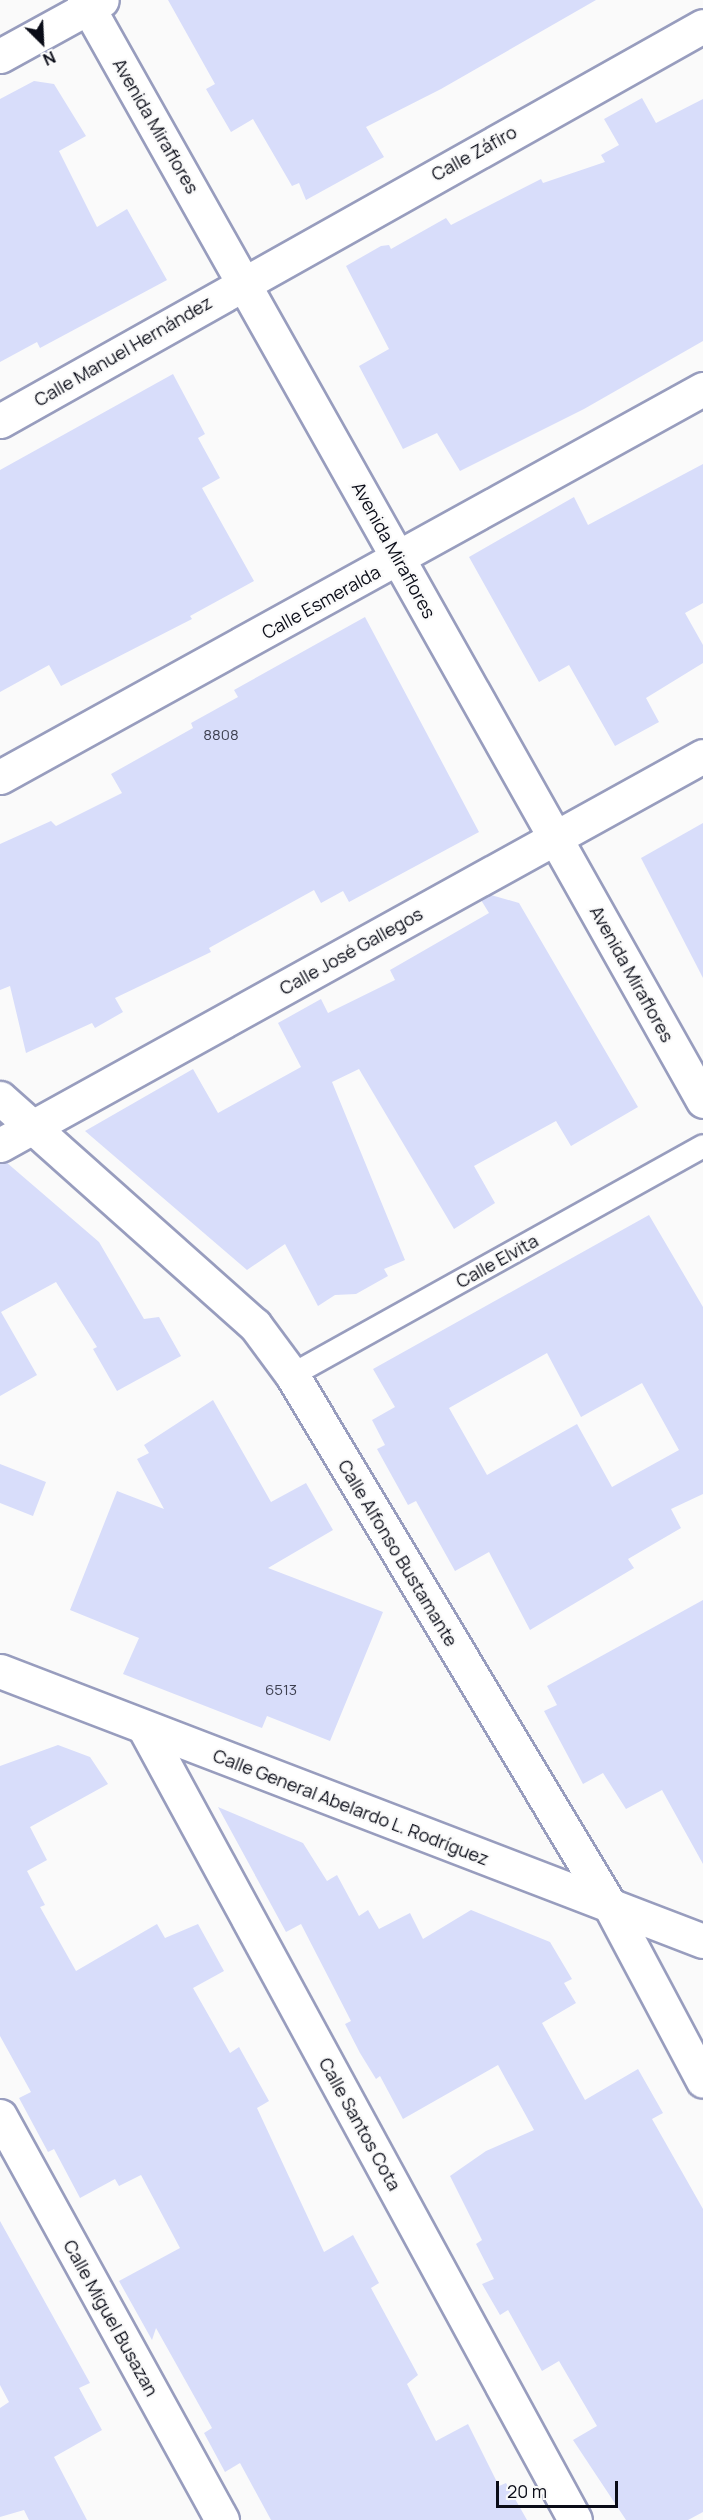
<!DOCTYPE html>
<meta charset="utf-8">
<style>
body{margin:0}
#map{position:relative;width:703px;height:2520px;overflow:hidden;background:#fafafa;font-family:Manrope,sans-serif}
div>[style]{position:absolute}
.building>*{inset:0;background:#d8ddfa}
.roads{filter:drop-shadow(2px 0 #989dbe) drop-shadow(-2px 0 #989dbe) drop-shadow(0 2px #989dbe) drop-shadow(0 -2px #989dbe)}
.service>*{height:22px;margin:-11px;padding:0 11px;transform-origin:11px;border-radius:11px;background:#fff}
.minor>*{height:33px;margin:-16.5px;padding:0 16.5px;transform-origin:16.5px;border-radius:16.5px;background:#fff}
.tertiary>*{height:33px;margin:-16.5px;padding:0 16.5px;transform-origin:16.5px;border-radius:16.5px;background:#fff}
.secondary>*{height:33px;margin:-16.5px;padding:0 16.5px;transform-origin:16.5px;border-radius:16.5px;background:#fff}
span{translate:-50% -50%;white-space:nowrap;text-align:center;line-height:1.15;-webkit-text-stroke:4.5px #fafafa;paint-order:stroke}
.number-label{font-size:15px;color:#3e4050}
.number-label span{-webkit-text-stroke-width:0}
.street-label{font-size:18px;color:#0a0c17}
.north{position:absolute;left:12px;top:12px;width:60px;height:60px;-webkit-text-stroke:4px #fafafa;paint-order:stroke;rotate:156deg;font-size:16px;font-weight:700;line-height:24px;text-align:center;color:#0a0c17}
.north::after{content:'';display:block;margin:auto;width:21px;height:27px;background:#0a0c17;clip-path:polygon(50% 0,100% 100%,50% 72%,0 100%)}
.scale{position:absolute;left:496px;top:2481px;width:122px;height:27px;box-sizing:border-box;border:3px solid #0a0c17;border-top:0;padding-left:8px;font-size:18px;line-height:21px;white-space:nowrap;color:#0a0c17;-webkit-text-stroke:4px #fafafa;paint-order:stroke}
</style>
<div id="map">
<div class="building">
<i style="clip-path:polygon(168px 0,596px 0,441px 89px,366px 127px,384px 157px,306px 200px,299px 183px,292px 186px,253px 119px,231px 132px,206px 89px,215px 84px)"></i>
<i style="clip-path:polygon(34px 81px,54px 84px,86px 136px,59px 151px,97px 227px,127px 209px,167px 280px,40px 348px,37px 342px,0 362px,0 99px)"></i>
<i style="clip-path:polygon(642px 98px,656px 123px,703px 99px,703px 341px,584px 409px,460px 471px,437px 433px,403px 449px,359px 366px,389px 349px,346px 266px,381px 246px,389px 245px,391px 249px,446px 218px,451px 225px,541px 179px,543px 183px,605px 162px,601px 155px,619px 145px,604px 119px)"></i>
<i style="clip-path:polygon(173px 374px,205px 434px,198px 438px,220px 478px,202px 488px,254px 581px,190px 616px,192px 619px,61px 686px,49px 665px,0 692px,0 470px)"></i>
<i style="clip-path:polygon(703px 464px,703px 603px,685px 613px,703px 645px,703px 663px,646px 698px,659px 722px,615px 746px,569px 665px,539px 682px,469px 557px,574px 497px,588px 525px)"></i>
<i style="clip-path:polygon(365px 617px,479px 832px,349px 902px,343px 891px,321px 903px,314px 890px,209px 948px,211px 952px,115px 998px,123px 1012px,95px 1028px,92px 1023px,26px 1053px,10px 986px,0 990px,0 844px,51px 821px,56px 826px,122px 793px,111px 774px,193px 728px,191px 723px,238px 697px,234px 690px)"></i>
<i style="clip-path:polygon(703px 823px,703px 978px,641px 858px)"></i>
<i style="clip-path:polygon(491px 895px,519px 903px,638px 1107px,571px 1146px,556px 1121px,474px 1166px,495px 1203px,454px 1229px,359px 1069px,332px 1082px,405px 1260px,384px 1269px,388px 1276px,356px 1294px,335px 1295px,318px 1306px,285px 1244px,247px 1270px,85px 1131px,193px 1069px,218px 1113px,301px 1067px,278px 1023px,321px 999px,328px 1013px,395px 980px,390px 970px,489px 913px,481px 900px)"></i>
<i style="clip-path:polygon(6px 1162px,99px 1242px,144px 1319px,159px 1317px,181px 1356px,117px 1391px,93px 1349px,97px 1347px,56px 1282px,1px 1312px,37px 1375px,0 1396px,0 1164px)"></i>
<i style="clip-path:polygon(evenodd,649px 1215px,703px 1307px,703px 1494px,671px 1509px,681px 1528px,628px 1559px,634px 1568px,530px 1630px,489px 1552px,455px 1571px,416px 1501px,408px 1505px,377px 1449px,385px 1445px,372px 1420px,395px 1407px,373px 1369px,649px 1215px,547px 1353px,581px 1417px,642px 1383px,679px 1450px,612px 1487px,577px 1424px,487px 1475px,449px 1408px,547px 1353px)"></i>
<i style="clip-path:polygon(213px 1400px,271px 1502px,306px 1483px,333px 1530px,268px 1568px,383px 1612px,330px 1741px,267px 1716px,262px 1728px,123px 1674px,139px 1638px,70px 1610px,117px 1491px,164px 1509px,137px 1459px,149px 1453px,144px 1445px)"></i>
<i style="clip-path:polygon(0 1464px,46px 1482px,33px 1516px,0 1503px)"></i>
<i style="clip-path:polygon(703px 1600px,703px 1864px,662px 1790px,626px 1809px,603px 1773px,583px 1784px,544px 1711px,557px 1705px,547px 1686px)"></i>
<i style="clip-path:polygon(58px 1745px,90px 1757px,108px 1784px,30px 1827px,47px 1860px,27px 1871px,45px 1905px,40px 1907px,76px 1971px,157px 1924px,165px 1938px,198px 1924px,224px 1971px,193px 1988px,230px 2053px,239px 2047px,269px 2101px,257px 2108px,324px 2252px,353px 2235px,379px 2283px,371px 2288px,418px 2375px,407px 2384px,436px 2441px,468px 2424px,499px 2486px,506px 2483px,527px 2520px,271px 2520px,240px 2463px,225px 2472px,204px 2433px,212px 2428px,156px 2328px,152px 2340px,119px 2281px,180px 2248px,141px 2175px,119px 2186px,115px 2179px,80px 2198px,54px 2149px,48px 2152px,19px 2098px,31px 2092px,0 2036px,0 1766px)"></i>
<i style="clip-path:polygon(218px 1807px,303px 1843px,327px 1881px,337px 1875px,359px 1916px,368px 1910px,379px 1929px,410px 1913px,423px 1939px,471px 1910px,550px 1942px,572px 1979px,564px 1983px,576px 2003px,542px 2023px,585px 2100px,638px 2069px,663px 2113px,652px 2119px,703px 2209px,703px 2512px,688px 2520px,626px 2520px,573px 2440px,597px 2426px,559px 2361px,542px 2371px,508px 2310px,500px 2315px,482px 2284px,494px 2279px,476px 2244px,482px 2240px,450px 2176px,486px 2151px,534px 2130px,498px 2065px,403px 2119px,380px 2076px,376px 2079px,360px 2053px,345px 2024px,351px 2021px,301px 1924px,286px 1932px)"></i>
<i style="clip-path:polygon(0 2221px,90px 2383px,79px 2388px,102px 2430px,54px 2457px,87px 2520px,29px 2520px,24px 2510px,0 2517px,0 2408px,9px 2402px,0 2385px)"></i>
</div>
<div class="roads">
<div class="service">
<i style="left:292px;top:1375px;width:470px;rotate:-29.1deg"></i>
</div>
<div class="minor">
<i style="left:0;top:56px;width:116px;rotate:-28.8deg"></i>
<i style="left:0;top:421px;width:806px;rotate:-29.33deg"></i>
<i style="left:0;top:777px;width:803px;rotate:-28.9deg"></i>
<i style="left:0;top:1098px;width:341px;rotate:41.7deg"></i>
<i style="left:255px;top:1325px;width:62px;rotate:53.5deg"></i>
<i style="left:292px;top:1375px;width:617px;rotate:59.07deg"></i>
<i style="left:609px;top:1904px;width:200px;rotate:62deg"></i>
<i style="left:0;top:1145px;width:803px;rotate:-28.96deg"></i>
<i style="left:145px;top:1729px;width:900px;rotate:61.47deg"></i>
<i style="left:0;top:2116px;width:461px;rotate:61.2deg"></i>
</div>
<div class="tertiary">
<i style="left:84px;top:0;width:1263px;rotate:60.65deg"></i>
</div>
<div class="secondary">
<i style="left:0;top:1671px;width:753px;rotate:21.01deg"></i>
</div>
</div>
<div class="number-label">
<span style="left:221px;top:735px">8808</span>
<span style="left:281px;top:1690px">6513</span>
</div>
<div class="street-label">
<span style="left:156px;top:126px;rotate:60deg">Avenida Miraflores</span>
<span style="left:474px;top:153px;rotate:-29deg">Calle Záfiro</span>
<span style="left:123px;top:351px;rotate:-30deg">Calle Manuel Hernández</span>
<span style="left:394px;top:550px;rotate:61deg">Avenida Miraflores</span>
<span style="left:321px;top:602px;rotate:-29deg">Calle Esmeralda</span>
<span style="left:351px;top:951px;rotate:-29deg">Calle José Gallegos</span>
<span style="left:632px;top:974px;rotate:61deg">Avenida Miraflores</span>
<span style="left:497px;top:1261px;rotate:-29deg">Calle Elvita</span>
<span style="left:398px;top:1553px;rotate:59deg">Calle Alfonso Bustamante</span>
<span style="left:351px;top:1807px;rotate:21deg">Calle General Abelardo L. Rodríguez</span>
<span style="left:360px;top:2124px;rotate:61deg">Calle Santos Cota</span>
<span style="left:111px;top:2318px;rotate:61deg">Calle Miguel Busazan</span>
</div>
<div class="north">N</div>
<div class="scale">20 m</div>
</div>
